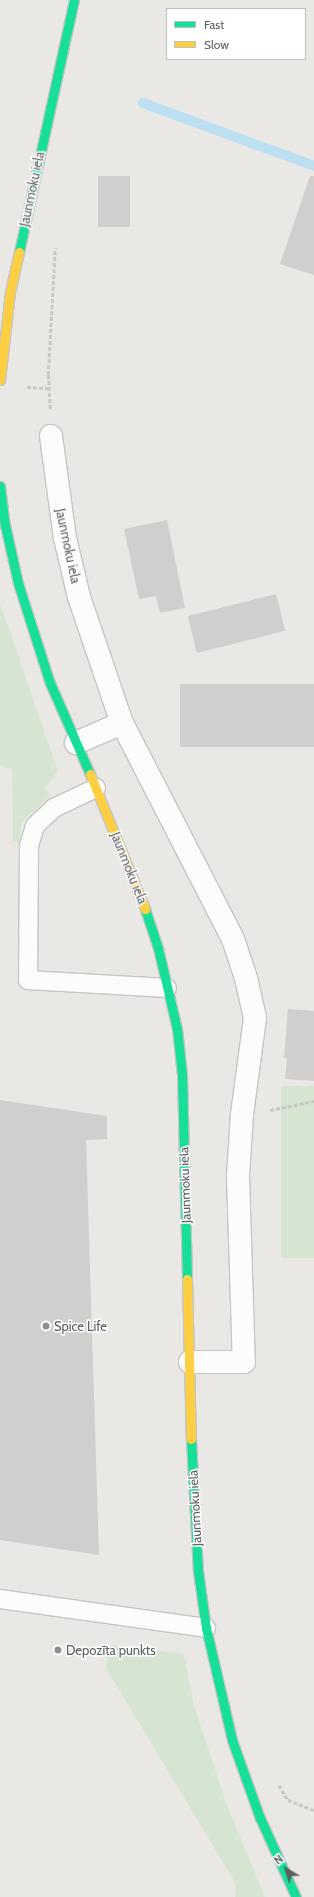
<!DOCTYPE html>
<meta charset="utf-8">
<style>
body{margin:0}
#map{position:relative;width:314px;height:1897px;overflow:hidden;background:#eae8e5;font-family:Cabin,sans-serif}
div>[style]{position:absolute}
.green>*{inset:0;background:#d6e5d1;transform-origin:0 0}
.stream>*{height:10px;margin:-5px;padding:0 5px;transform-origin:5px;border-radius:5px;background:#bce0f2}
.building>*{inset:0;background:#d1cfce;transform-origin:0 0}
.path>*{height:2.5px;margin-top:-1.25px;transform-origin:0;background:repeating-linear-gradient(90deg,#c5cac7 0 4px,transparent 0 6px)}
.roads{filter:drop-shadow(1px 0 #c4c5c5) drop-shadow(-1px 0 #c4c5c5) drop-shadow(0 1px #c4c5c5) drop-shadow(0 -1px #c4c5c5)}
.lane>*{height:18px;margin:-9px;padding:0 9px;transform-origin:9px;border-radius:9px;background:#fcfcfb}
.street>*{height:22px;margin:-11px;padding:0 11px;transform-origin:11px;border-radius:11px;background:#fcfcfb}
.fast>*{height:9px;margin:-4.5px;padding:0 4.5px;transform-origin:4.5px;border-radius:4.5px;background:#16e098}
.slow>*{height:9px;margin:-4.5px;padding:0 4.5px;transform-origin:4.5px;border-radius:4.5px;background:#ffcf43}
.dots>*{width:11px;height:11px;translate:-50% -50%;box-sizing:border-box;border:2px solid #fff;border-radius:50%}
span{translate:-50% -50%;white-space:nowrap;text-align:center;line-height:1.15;-webkit-text-stroke:3px #fff;paint-order:stroke}
.street-label{font-size:13px;color:#5b5f62}
.poi-label{font-size:13px;color:#5b5f62}
.left{translate:0 -50%;text-align:left}
.legend{position:absolute;left:166px;top:8px;width:140px;height:52px;box-sizing:border-box;background:#fff;border:1px solid #bdbfc0;margin:0;padding:5px 7px;list-style:none;font-size:12px;color:#5b5f62}
.legend li{display:flex;align-items:center;gap:8px;height:20px}
.legend b{width:20px;border:1px solid #bdbfc0}
.north{position:absolute;left:266px;top:1849px;width:40px;height:40px;-webkit-text-stroke:3px #fff;paint-order:stroke;rotate:322deg;font-size:11px;font-weight:700;line-height:16px;text-align:center;color:#5b5f62}
.north::after{content:'';display:block;margin:auto;width:14px;height:18px;background:#5b5f62;clip-path:polygon(50% 0,100% 100%,50% 72%,0 100%)}
</style>
<div id="map">
<div class="green">
<i style="clip-path:polygon(0 603px,58px 771px,45px 788px,51px 795px,22px 822px,19px 842px,13px 841px,12px 769px,0 766px)"></i>
<i style="left:314px;top:1086px;width:172px;height:33px;rotate:90deg"></i>
<i style="clip-path:polygon(110px 1645px,184px 1654px,194px 1705px,225px 1800px,265px 1897px,235px 1897px,236px 1884px,106px 1668px)"></i>
</div>
<div class="stream">
<i style="left:143px;top:103px;width:182px;rotate:20.2deg"></i>
</div>
<div class="building">
<i style="left:98px;top:176px;width:32px;height:51px"></i>
<i style="clip-path:polygon(310px 176px,314px 176px,314px 275px,280px 264px)"></i>
<i style="clip-path:polygon(167px 520px,185px 608px,160px 613px,156px 596px,139px 599px,124px 529px)"></i>
<i style="left:276px;top:594px;width:38px;height:91px;rotate:76deg"></i>
<i style="left:314px;top:684px;width:63px;height:134px;rotate:90deg"></i>
<i style="clip-path:polygon(288px 1009px,314px 1011px,314px 1081px,285px 1079px,287px 1058px,284px 1058px)"></i>
<i style="clip-path:polygon(0 1100px,107px 1116px,107px 1139px,86px 1140px,99px 1555px,0 1540px)"></i>
</div>
<div class="path">
<i style="left:27px;top:387px;width:22px;rotate:3deg"></i>
<i style="left:50px;top:409px;width:34px;rotate:-93deg"></i>
<i style="left:48px;top:375px;width:127px;rotate:-86.8deg"></i>
<i style="left:270px;top:1110px;width:45px;rotate:-11.6deg"></i>
<i style="left:279px;top:1785px;width:17px;rotate:59deg"></i>
<i style="left:288px;top:1800px;width:28px;rotate:21deg"></i>
</div>
<div class="roads">
<div class="lane">
<i style="left:96px;top:788px;width:47px;rotate:154.5deg"></i>
<i style="left:54px;top:808px;width:26px;rotate:137deg"></i>
<i style="left:35px;top:826px;width:21px;rotate:107deg"></i>
<i style="left:29px;top:846px;width:134px;rotate:90.4deg"></i>
<i style="left:28px;top:980px;width:139px;rotate:3.3deg"></i>
<i style="left:0;top:1599px;width:208px;rotate:8deg"></i>
</div>
<div class="street">
<i style="left:51px;top:436px;width:103px;rotate:82.2deg"></i>
<i style="left:65px;top:538px;width:61px;rotate:76.7deg"></i>
<i style="left:79px;top:597px;width:133px;rotate:71.2deg"></i>
<i style="left:122px;top:723px;width:243px;rotate:62.8deg"></i>
<i style="left:233px;top:939px;width:41px;rotate:71.6deg"></i>
<i style="left:246px;top:978px;width:41px;rotate:77.3deg"></i>
<i style="left:255px;top:1018px;width:97px;rotate:97.7deg"></i>
<i style="left:242px;top:1114px;width:62px;rotate:93.7deg"></i>
<i style="left:238px;top:1176px;width:186px;rotate:88.2deg"></i>
<i style="left:244px;top:1362px;width:54px;rotate:180deg"></i>
<i style="left:76px;top:743px;width:50px;rotate:-23.5deg"></i>
</div>
<div class="fast">
<i style="left:19px;top:252px;width:258px;rotate:-77.7deg"></i>
<i style="left:0;top:486px;width:39px;rotate:83deg"></i>
<i style="left:5px;top:525px;width:59px;rotate:77.4deg"></i>
<i style="left:18px;top:583px;width:105px;rotate:72.3deg"></i>
<i style="left:50px;top:683px;width:99px;rotate:66.3deg"></i>
<i style="left:145px;top:909px;width:41px;rotate:71.6deg"></i>
<i style="left:158px;top:948px;width:83px;rotate:76.8deg"></i>
<i style="left:177px;top:1029px;width:45px;rotate:83.7deg"></i>
<i style="left:182px;top:1074px;width:205px;rotate:88.6deg"></i>
<i style="left:191px;top:1439px;width:132px;rotate:87deg"></i>
<i style="left:198px;top:1571px;width:58px;rotate:82deg"></i>
<i style="left:206px;top:1628px;width:115px;rotate:76.9deg"></i>
<i style="left:232px;top:1740px;width:83px;rotate:70.3deg"></i>
<i style="left:260px;top:1818px;width:87px;rotate:65.5deg"></i>
</div>
<div class="slow">
<i style="left:0;top:380px;width:89px;rotate:-83.5deg"></i>
<i style="left:10px;top:292px;width:41px;rotate:-77.3deg"></i>
<i style="left:90px;top:774px;width:146px;rotate:67.8deg"></i>
<i style="left:187px;top:1279px;width:160px;rotate:88.6deg"></i>
</div>
</div>
<div class="dots">
<i style="left:46px;top:1326px;background:#8d8f90"></i>
<i style="left:58px;top:1650px;background:#8d8f90"></i>
</div>
<div class="street-label">
<span style="left:32px;top:189px;rotate:-78deg">Jaunmoku iela</span>
<span style="left:68px;top:546px;rotate:78deg">Jaunmoku iela</span>
<span style="left:129px;top:868px;rotate:68deg">Jaunmoku iela</span>
<span style="left:185px;top:1185px;rotate:-92deg">Jaunmoku iela</span>
<span style="left:195px;top:1508px;rotate:-93deg">Jaunmoku iela</span>
</div>
<div class="poi-label">
<span class="left" style="left:54px;top:1326px">Spice Life</span>
<span class="left" style="left:66px;top:1650px">Depozīta punkts</span>
</div>
<ul class="legend">
<li><b style="height:5px;background:#16e098"></b>Fast</li>
<li><b style="height:5px;background:#ffcf43"></b>Slow</li>
</ul>
<div class="north">N</div>
</div>
